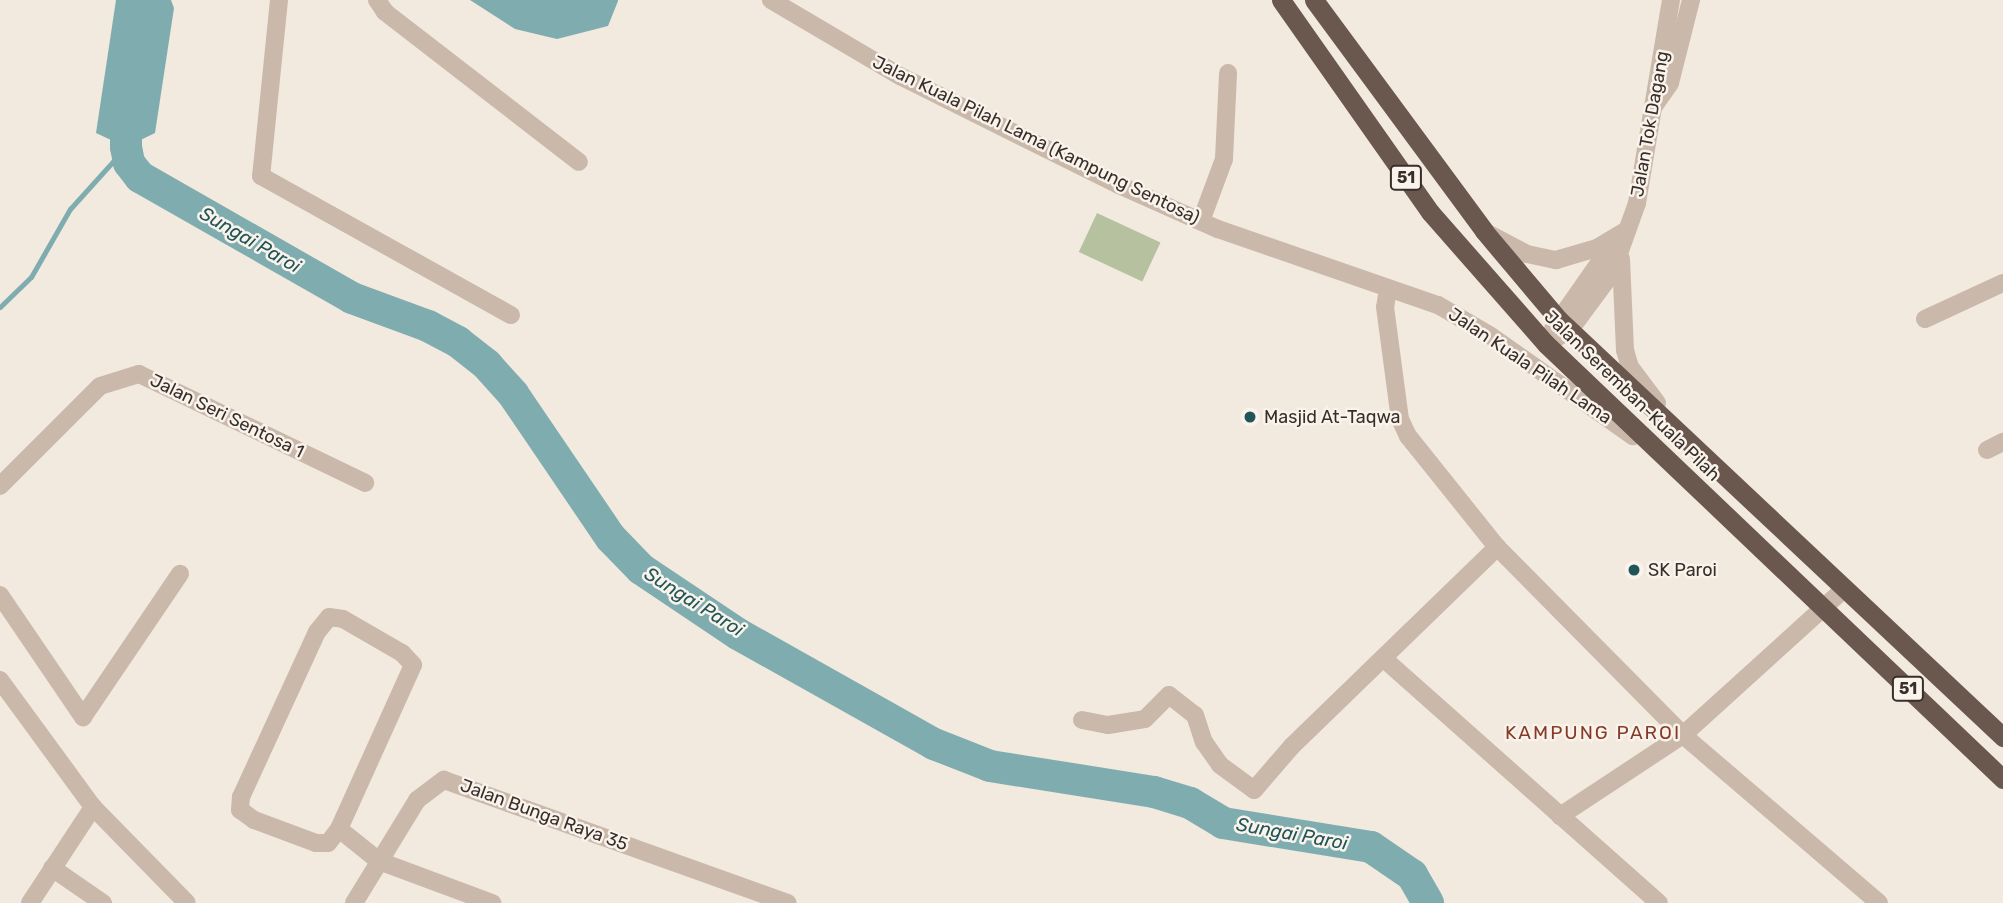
<!DOCTYPE html>
<style>
body{margin:0}
#map{position:relative;width:2003px;height:903px;overflow:hidden;background:#f2e9df;font-family:Rubik,sans-serif}
div>[style]{position:absolute}
.green>*{inset:0;background:#b6c19f;transform-origin:0 0}
.water>*{inset:0;background:#7fadaf}
.stream>*{height:5px;margin:-2.5px;padding:0 2.5px;transform-origin:2.5px;border-radius:2.5px;background:#7fadaf}
.river>*{height:32px;margin:-16px;padding:0 16px;transform-origin:16px;border-radius:16px;background:#7fadaf}
.minor>*{height:18px;margin:-9px;padding:0 9px;transform-origin:9px;border-radius:9px;background:#cab9ab}
.tertiary>*{height:18px;margin:-9px;padding:0 9px;transform-origin:9px;border-radius:9px;background:#cab9ab}
.trunk>*{height:19px;margin:-9.5px;padding:0 9.5px;transform-origin:9.5px;border-radius:9.5px;background:#6a584f}
.dots>*{width:19px;height:19px;translate:-50% -50%;box-sizing:border-box;border:4px solid #faf3ec;border-radius:50%}
span{translate:-50% -50%;white-space:nowrap;text-align:center;line-height:1.15;-webkit-text-stroke:5px #faf3ec;paint-order:stroke}
.shield-label span{padding:2px 5px;background:#faf3ec;border:2px solid;border-radius:5px;-webkit-text-stroke-width:0}
.shield-label{font-size:16px;color:#382f2a;font-weight:700}
.street-label{font-size:18px;color:#382f2a}
.poi-label{font-size:18px;color:#382f2a}
.left{translate:0 -50%;text-align:left}
.water-label{font-size:19px;color:#215659;font-style:italic}
.neighbourhood-label{font-size:19px;color:#853c26;letter-spacing:2px}
</style>
<div id="map">
<div class="green">
<i style="left:1097px;top:213px;width:70px;height:43px;rotate:25deg"></i>
</div>
<div class="water">
<i style="clip-path:polygon(116px 0,171px 0,174px 8px,155px 133px,126px 147px,96px 133px)"></i>
<i style="clip-path:polygon(470px 0,618px 0,618px 1px,608px 26px,557px 39px,515px 29px)"></i>
</div>
<div class="stream">
<i style="left:0;top:307px;width:43px;rotate:-44.1deg"></i>
<i style="left:31px;top:277px;width:78px;rotate:-60.2deg"></i>
<i style="left:70px;top:209px;width:84px;rotate:-47.9deg"></i>
</div>
<div class="river">
<i style="left:126px;top:104px;width:43px;rotate:90deg"></i>
<i style="left:126px;top:147px;width:16px;rotate:79deg"></i>
<i style="left:129px;top:163px;width:18px;rotate:52deg"></i>
<i style="left:140px;top:177px;width:244px;rotate:29.7deg"></i>
<i style="left:352px;top:298px;width:81px;rotate:20.2deg"></i>
<i style="left:428px;top:326px;width:34px;rotate:28deg"></i>
<i style="left:458px;top:342px;width:37px;rotate:38deg"></i>
<i style="left:487px;top:365px;width:39px;rotate:48deg"></i>
<i style="left:513px;top:394px;width:174px;rotate:55.8deg"></i>
<i style="left:611px;top:538px;width:43px;rotate:45.9deg"></i>
<i style="left:641px;top:569px;width:117px;rotate:33.8deg"></i>
<i style="left:738px;top:634px;width:225px;rotate:29.3deg"></i>
<i style="left:934px;top:744px;width:60px;rotate:21.4deg"></i>
<i style="left:990px;top:766px;width:166px;rotate:9deg"></i>
<i style="left:1154px;top:792px;width:38px;rotate:17deg"></i>
<i style="left:1190px;top:803px;width:39px;rotate:31deg"></i>
<i style="left:1223px;top:823px;width:150px;rotate:9.2deg"></i>
<i style="left:1371px;top:847px;width:50px;rotate:34.3deg"></i>
<i style="left:1412px;top:875px;width:32px;rotate:60deg"></i>
</div>
<div class="minor">
<i style="left:279px;top:0;width:177px;rotate:95.8deg"></i>
<i style="left:261px;top:176px;width:286px;rotate:29.1deg"></i>
<i style="left:377px;top:0;width:14px;rotate:56deg"></i>
<i style="left:385px;top:12px;width:245px;rotate:37.7deg"></i>
<i style="left:1654px;top:106px;width:28px;rotate:-55deg"></i>
<i style="left:1670px;top:83px;width:86px;rotate:-75.8deg"></i>
<i style="left:1201px;top:221px;width:66px;rotate:-69.6deg"></i>
<i style="left:1224px;top:159px;width:86px;rotate:-87.3deg"></i>
<i style="left:1388px;top:289px;width:18px;rotate:99deg"></i>
<i style="left:1385px;top:307px;width:113px;rotate:82.4deg"></i>
<i style="left:1400px;top:419px;width:19px;rotate:65deg"></i>
<i style="left:1408px;top:436px;width:142px;rotate:51.3deg"></i>
<i style="left:1497px;top:547px;width:264px;rotate:45.3deg"></i>
<i style="left:1683px;top:735px;width:258px;rotate:40.6deg"></i>
<i style="left:1925px;top:319px;width:86px;rotate:-24.8deg"></i>
<i style="left:1987px;top:450px;width:18px;rotate:-27deg"></i>
<i style="left:0;top:486px;width:141px;rotate:-45deg"></i>
<i style="left:100px;top:386px;width:41px;rotate:-17.1deg"></i>
<i style="left:139px;top:374px;width:251px;rotate:25.7deg"></i>
<i style="left:0;top:595px;width:148px;rotate:55.8deg"></i>
<i style="left:83px;top:717px;width:173px;rotate:-55.9deg"></i>
<i style="left:1383px;top:658px;width:369px;rotate:41.6deg"></i>
<i style="left:1082px;top:720px;width:26px;rotate:11deg"></i>
<i style="left:1108px;top:725px;width:37px;rotate:-9deg"></i>
<i style="left:1145px;top:719px;width:34px;rotate:-45deg"></i>
<i style="left:1169px;top:695px;width:33px;rotate:38deg"></i>
<i style="left:1195px;top:715px;width:28px;rotate:72deg"></i>
<i style="left:1204px;top:742px;width:28px;rotate:55deg"></i>
<i style="left:1220px;top:765px;width:42px;rotate:36.3deg"></i>
<i style="left:1254px;top:790px;width:58px;rotate:-49.2deg"></i>
<i style="left:1292px;top:746px;width:286px;rotate:-44.1deg"></i>
<i style="left:1560px;top:816px;width:147px;rotate:-33.4deg"></i>
<i style="left:1683px;top:735px;width:217px;rotate:-42.2deg"></i>
<i style="left:339px;top:829px;width:18px;rotate:128deg"></i>
<i style="left:328px;top:843px;width:12px;rotate:180deg"></i>
<i style="left:316px;top:843px;width:66px;rotate:-159.6deg"></i>
<i style="left:254px;top:820px;width:17px;rotate:-144deg"></i>
<i style="left:240px;top:810px;width:13px;rotate:-86deg"></i>
<i style="left:241px;top:797px;width:182px;rotate:-65.3deg"></i>
<i style="left:317px;top:632px;width:19px;rotate:-51deg"></i>
<i style="left:329px;top:617px;width:14px;rotate:8deg"></i>
<i style="left:343px;top:619px;width:68px;rotate:30deg"></i>
<i style="left:402px;top:653px;width:16px;rotate:47deg"></i>
<i style="left:413px;top:665px;width:180px;rotate:114.3deg"></i>
<i style="left:339px;top:829px;width:51px;rotate:38.7deg"></i>
<i style="left:379px;top:861px;width:121px;rotate:20.4deg"></i>
<i style="left:52px;top:868px;width:62px;rotate:34.5deg"></i>
<i style="left:30px;top:903px;width:115px;rotate:-56.7deg"></i>
<i style="left:354px;top:903px;width:121px;rotate:-58.5deg"></i>
<i style="left:417px;top:800px;width:34px;rotate:-37deg"></i>
<i style="left:444px;top:780px;width:365px;rotate:19.7deg"></i>
</div>
<div class="tertiary">
<i style="left:771px;top:0;width:150px;rotate:30.5deg"></i>
<i style="left:900px;top:76px;width:245px;rotate:26.5deg"></i>
<i style="left:1119px;top:185px;width:108px;rotate:24deg"></i>
<i style="left:1218px;top:229px;width:233px;rotate:19.1deg"></i>
<i style="left:1438px;top:305px;width:61px;rotate:30.3deg"></i>
<i style="left:1491px;top:336px;width:174px;rotate:35.2deg"></i>
<i style="left:1487px;top:233px;width:45px;rotate:27.7deg"></i>
<i style="left:1527px;top:254px;width:30px;rotate:12deg"></i>
<i style="left:1556px;top:260px;width:43px;rotate:-16.3deg"></i>
<i style="left:1597px;top:248px;width:35px;rotate:-31deg"></i>
<i style="left:1621px;top:259px;width:91px;rotate:87.5deg"></i>
<i style="left:1625px;top:350px;width:18px;rotate:74deg"></i>
<i style="left:1630px;top:367px;width:45px;rotate:53.1deg"></i>
<i style="left:1553px;top:329px;width:80px;rotate:-55.1deg"></i>
<i style="left:1599px;top:263px;width:28px;rotate:-41deg"></i>
<i style="left:1546px;top:344px;width:28px;rotate:-30deg"></i>
<i style="left:1570px;top:330px;width:71px;rotate:-53.6deg"></i>
<i style="left:1612px;top:273px;width:74px;rotate:-70.3deg"></i>
<i style="left:1637px;top:203px;width:206px;rotate:-80.5deg"></i>
<i style="left:0;top:680px;width:157px;rotate:53.8deg"></i>
<i style="left:93px;top:807px;width:134px;rotate:45.6deg"></i>
</div>
<div class="trunk">
<i style="left:1281px;top:0;width:259px;rotate:54.9deg"></i>
<i style="left:1430px;top:212px;width:176px;rotate:48.7deg"></i>
<i style="left:1546px;top:344px;width:631px;rotate:43.59deg"></i>
<i style="left:1314px;top:0;width:287px;rotate:53.6deg"></i>
<i style="left:1484px;top:231px;width:115px;rotate:49.9deg"></i>
<i style="left:1558px;top:319px;width:611px;rotate:43.21deg"></i>
</div>
<div class="dots">
<i style="left:1250px;top:417px;background:#215659"></i>
<i style="left:1634px;top:570px;background:#215659"></i>
</div>
<div class="shield-label">
<span style="left:1406px;top:178px">51</span>
<span style="left:1908px;top:689px">51</span>
</div>
<div class="street-label">
<span style="left:1650px;top:124px;rotate:-80deg">Jalan Tok Dagang</span>
<span style="left:1036px;top:140px;rotate:26deg">Jalan Kuala Pilah Lama (Kampung Sentosa)</span>
<span style="left:1530px;top:366px;rotate:34deg">Jalan Kuala Pilah Lama</span>
<span style="left:1632px;top:396px;rotate:44deg">Jalan Seremban-Kuala Pilah</span>
<span style="left:227px;top:416px;rotate:26deg">Jalan Seri Sentosa 1</span>
<span style="left:544px;top:815px;rotate:20deg">Jalan Bunga Raya 35</span>
</div>
<div class="poi-label">
<span class="left" style="left:1264px;top:417px">Masjid At-Taqwa</span>
<span class="left" style="left:1648px;top:570px">SK Paroi</span>
</div>
<div class="water-label">
<span style="left:250px;top:240px;rotate:30deg">Sungai Paroi</span>
<span style="left:694px;top:602px;rotate:32deg">Sungai Paroi</span>
<span style="left:1292px;top:834px;rotate:10deg">Sungai Paroi</span>
</div>
<div class="neighbourhood-label">
<span style="left:1593px;top:733px">KAMPUNG PAROI</span>
</div>
</div>
